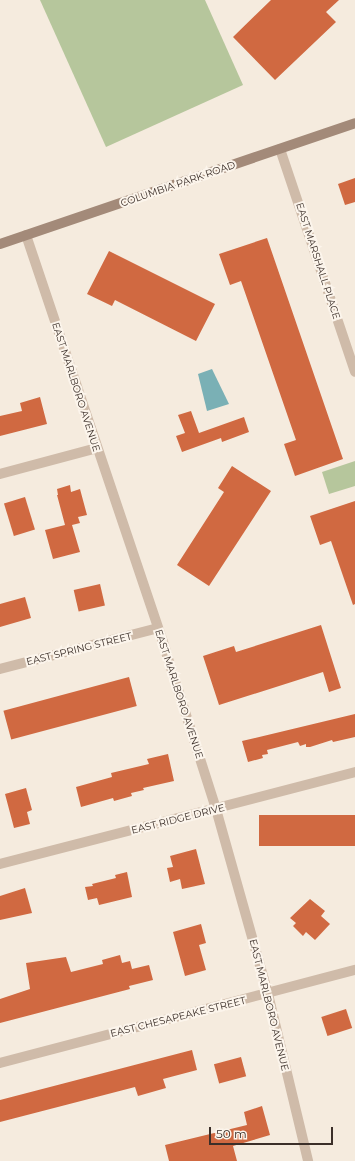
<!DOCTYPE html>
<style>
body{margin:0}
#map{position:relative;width:355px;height:1161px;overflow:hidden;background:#f5ebde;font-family:Montserrat,sans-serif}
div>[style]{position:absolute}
.green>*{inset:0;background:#b6c69c}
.water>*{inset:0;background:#7ab0b5}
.building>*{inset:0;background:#d06941;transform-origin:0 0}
.street>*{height:10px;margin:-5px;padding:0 5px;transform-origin:5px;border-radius:5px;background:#cfbba9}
.secondary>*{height:10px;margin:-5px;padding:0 5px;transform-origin:5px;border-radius:5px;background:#a38a79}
span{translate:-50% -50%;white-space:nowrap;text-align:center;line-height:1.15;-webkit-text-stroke:4px #fcf5ec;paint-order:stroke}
.street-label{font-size:10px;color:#3b2f29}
.scale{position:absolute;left:209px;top:1127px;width:124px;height:18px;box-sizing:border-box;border:2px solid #3b2f29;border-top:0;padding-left:5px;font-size:12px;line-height:14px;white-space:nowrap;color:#3b2f29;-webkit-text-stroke:3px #fcf5ec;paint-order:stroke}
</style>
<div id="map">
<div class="green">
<i style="clip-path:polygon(40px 0,205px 0,243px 85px,106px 147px)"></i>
<i style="clip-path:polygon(355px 461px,355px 486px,329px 494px,322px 472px)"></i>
</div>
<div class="water">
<i style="clip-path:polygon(212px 369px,229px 404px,207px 411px,198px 374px)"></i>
</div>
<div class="building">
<i style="clip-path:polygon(271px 0,339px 0,326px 12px,336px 22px,275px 80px,233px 37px)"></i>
<i style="clip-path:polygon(355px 178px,355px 202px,345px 205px,338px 184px)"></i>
<i style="clip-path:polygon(267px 238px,343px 459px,295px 476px,284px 444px,296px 440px,241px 281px,230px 285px,219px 254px)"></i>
<i style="clip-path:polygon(109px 251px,215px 304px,196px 341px,115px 300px,112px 306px,87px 294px)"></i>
<i style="clip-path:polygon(40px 397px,47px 424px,0 436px,0 416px,22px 411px,20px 403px)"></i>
<i style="clip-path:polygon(191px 411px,199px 433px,244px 417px,249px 432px,222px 442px,221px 438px,182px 452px,176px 436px,185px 433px,178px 415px)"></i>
<i style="clip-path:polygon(232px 466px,271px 491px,209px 586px,177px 565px,224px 492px,218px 488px)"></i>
<i style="clip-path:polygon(70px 485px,71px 492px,80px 489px,87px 515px,78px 517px,80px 523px,72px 525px,80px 552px,53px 559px,45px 530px,65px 525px,57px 495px,58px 495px,57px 489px)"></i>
<i style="left:25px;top:497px;width:34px;height:22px;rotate:73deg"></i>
<i style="clip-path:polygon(355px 501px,355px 604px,353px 605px,331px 541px,320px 545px,310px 516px)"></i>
<i style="left:100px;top:584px;width:22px;height:27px;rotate:77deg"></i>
<i style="clip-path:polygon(25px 597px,31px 618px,0 627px,0 604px)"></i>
<i style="clip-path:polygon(321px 625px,341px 688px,329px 692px,323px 672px,219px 705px,203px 656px,234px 646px,236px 652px)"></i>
<i style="left:129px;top:677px;width:30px;height:130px;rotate:75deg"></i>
<i style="clip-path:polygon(355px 714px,355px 737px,333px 742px,332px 740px,310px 747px,306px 747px,306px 744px,300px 746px,298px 742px,267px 750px,268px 754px,262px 755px,263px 758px,248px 762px,242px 741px)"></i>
<i style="clip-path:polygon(168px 754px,174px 781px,143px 788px,144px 790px,131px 793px,132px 796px,114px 801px,113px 798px,81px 807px,76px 787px,112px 777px,111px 773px,149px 764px,147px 759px)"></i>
<i style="clip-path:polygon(26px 788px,32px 810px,27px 812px,30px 824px,14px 828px,5px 794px)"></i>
<i style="left:355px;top:815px;width:31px;height:96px;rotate:90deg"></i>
<i style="clip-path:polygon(196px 849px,205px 884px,182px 889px,180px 879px,170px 882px,167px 868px,173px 867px,170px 856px)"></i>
<i style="clip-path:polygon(127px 872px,132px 897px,99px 905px,97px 898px,88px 900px,85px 887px,93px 886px,92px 884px,116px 878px,115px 875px)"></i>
<i style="clip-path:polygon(25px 888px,32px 913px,0 920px,0 896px)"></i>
<i style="clip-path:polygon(310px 899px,325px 911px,321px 916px,330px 924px,315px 940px,306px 932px,303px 936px,293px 926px,296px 923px,290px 918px)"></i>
<i style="clip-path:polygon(201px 924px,206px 943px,199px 945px,206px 970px,185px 976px,173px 932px)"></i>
<i style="clip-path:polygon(120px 955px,122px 963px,130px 961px,132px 969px,149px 965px,153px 980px,129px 986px,130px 989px,0 1023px,0 999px,30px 989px,26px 963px,66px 957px,71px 972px,103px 964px,102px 960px)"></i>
<i style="left:346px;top:1009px;width:20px;height:26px;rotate:72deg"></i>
<i style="clip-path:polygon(192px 1050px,197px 1070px,163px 1079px,166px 1088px,138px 1096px,135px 1087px,0 1122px,0 1100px)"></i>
<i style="left:241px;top:1057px;width:20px;height:28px;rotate:75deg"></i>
<i style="clip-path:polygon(262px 1106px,270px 1135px,233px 1146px,237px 1161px,169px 1161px,165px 1145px,247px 1125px,244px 1112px)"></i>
</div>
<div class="street">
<i style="left:280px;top:149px;width:235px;rotate:71.4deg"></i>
<i style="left:26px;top:235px;width:437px;rotate:71.4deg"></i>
<i style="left:165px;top:649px;width:168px;rotate:72.3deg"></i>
<i style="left:216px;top:809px;width:192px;rotate:74.3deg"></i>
<i style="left:268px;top:994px;width:172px;rotate:76.5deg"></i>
<i style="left:0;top:474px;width:100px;rotate:-15deg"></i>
<i style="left:0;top:669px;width:163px;rotate:-14.5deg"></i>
<i style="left:0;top:864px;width:367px;rotate:-14.5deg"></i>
<i style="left:0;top:1063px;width:367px;rotate:-14.7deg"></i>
</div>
<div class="secondary">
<i style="left:0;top:244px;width:375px;rotate:-18.8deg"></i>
</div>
<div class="street-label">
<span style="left:178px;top:184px;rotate:-19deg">COLUMBIA PARK ROAD</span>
<span style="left:318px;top:261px;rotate:72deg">EAST MARSHALL PLACE</span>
<span style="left:76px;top:387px;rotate:72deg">EAST MARLBORO AVENUE</span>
<span style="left:79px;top:649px;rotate:-14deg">EAST SPRING STREET</span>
<span style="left:179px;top:694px;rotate:72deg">EAST MARLBORO AVENUE</span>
<span style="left:178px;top:819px;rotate:-14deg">EAST RIDGE DRIVE</span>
<span style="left:269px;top:1005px;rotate:76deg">EAST MARLBORO AVENUE</span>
<span style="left:178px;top:1017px;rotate:-14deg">EAST CHESAPEAKE STREET</span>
</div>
<div class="scale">50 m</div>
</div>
